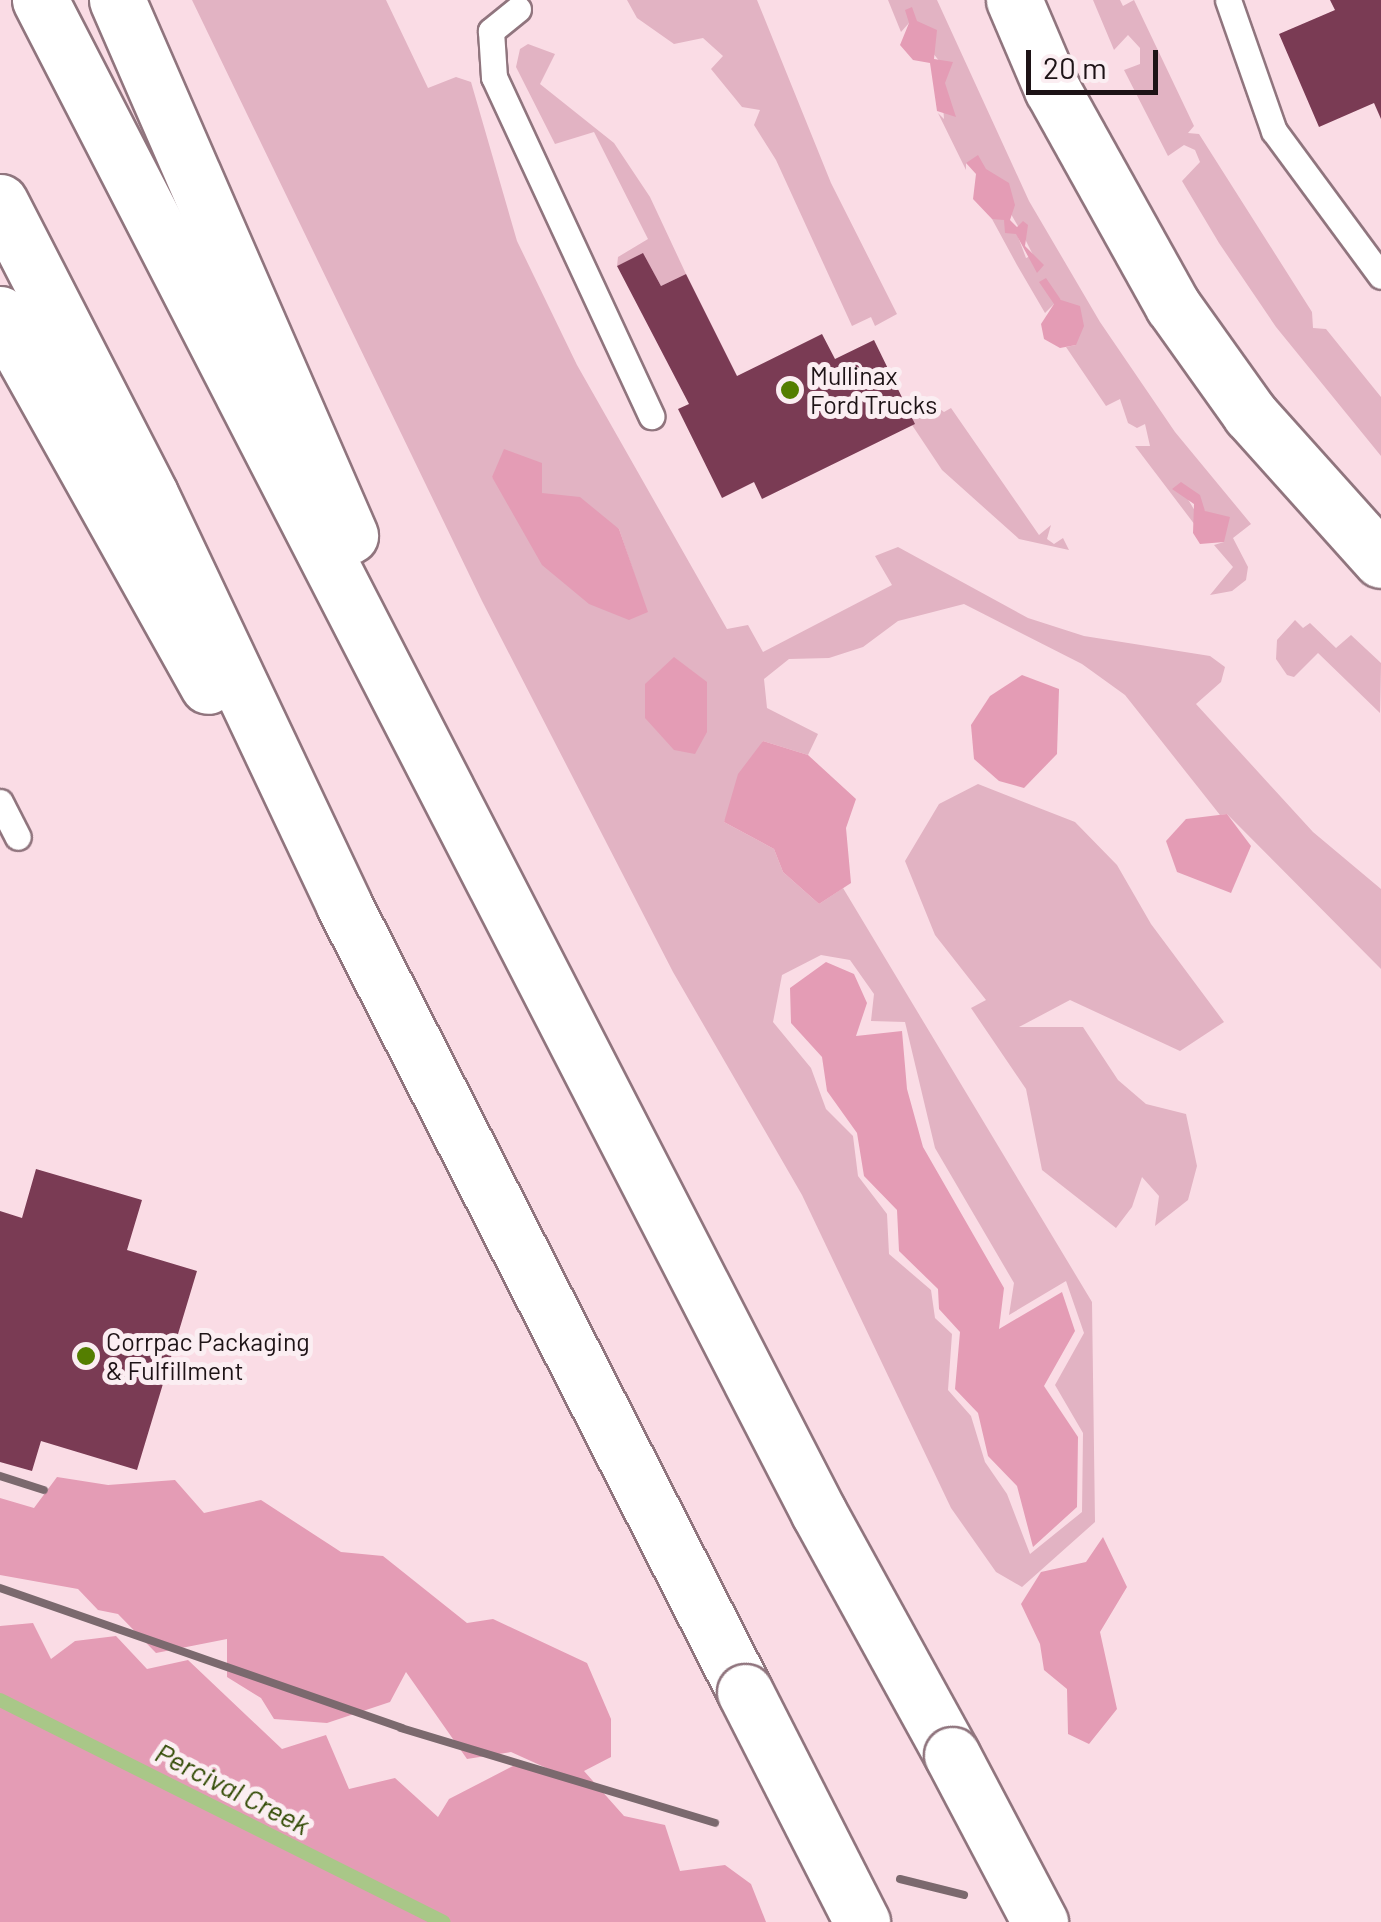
<!DOCTYPE html>
<style>
body{margin:0}
#map{position:relative;width:1381px;height:1922px;overflow:hidden;background:#fadce5;font-family:Barlow,sans-serif}
div>[style]{position:absolute}
.green>*{inset:0;background:#e2b3c3}
.forest>*{inset:0;background:#e49cb5}
.stream>*{height:14px;margin:-7px;padding:0 7px;transform-origin:7px;border-radius:7px;background:#a9c788}
.building>*{inset:0;background:#7a3b54}
.roads{filter:drop-shadow(2px 0 #90757e) drop-shadow(-2px 0 #90757e) drop-shadow(0 2px #90757e) drop-shadow(0 -2px #90757e)}
.service>*{height:25px;margin:-12.5px;padding:0 12.5px;transform-origin:12.5px;border-radius:12.5px;background:#fff}
.secondary>*{height:55px;margin:-27.5px;padding:0 27.5px;transform-origin:27.5px;border-radius:27.5px;background:#fff}
.motorway>*{height:55px;margin:-27.5px;padding:0 27.5px;transform-origin:27.5px;border-radius:27.5px;background:#fff}
.rail>*{height:8px;margin:-4px;padding:0 4px;transform-origin:4px;border-radius:4px;background:#7b696e}
.bridges{filter:drop-shadow(2px 0 #90757e) drop-shadow(-2px 0 #90757e) drop-shadow(0 2px #90757e) drop-shadow(0 -2px #90757e)}
.motorway-bridge>*{height:55px;margin:-27.5px;padding:0 27.5px;transform-origin:27.5px;border-radius:27.5px;background:#fff}
.dots>*{width:28px;height:28px;translate:-50% -50%;box-sizing:border-box;border:5px solid #fbeef2;border-radius:50%}
span{translate:-50% -50%;white-space:nowrap;text-align:center;line-height:1.15;-webkit-text-stroke:10px #fbeef2;paint-order:stroke}
.poi-label{font-size:25px;color:#1d1316}
.left{translate:0 -50%;text-align:left}
.water-label{font-size:28px;color:#304a03;font-style:italic}
.scale{position:absolute;left:1026px;top:50px;width:132px;height:45px;box-sizing:border-box;border:5px solid #1d1316;border-top:0;padding-left:12px;font-size:30px;line-height:35px;white-space:nowrap;color:#1d1316;-webkit-text-stroke:8px #fbeef2;paint-order:stroke}
</style>
<div id="map">
<div class="green">
<i style="clip-path:polygon(evenodd,192px 0,386px 0,428px 88px,456px 77px,471px 82px,517px 241px,577px 365px,727px 629px,748px 625px,763px 652px,892px 585px,875px 556px,898px 547px,1028px 618px,1084px 636px,1210px 656px,1225px 667px,1221px 682px,1196px 704px,1313px 832px,1381px 889px,1381px 969px,1227px 814px,1220px 815px,1125px 695px,1082px 664px,964px 604px,898px 621px,863px 647px,829px 658px,789px 659px,764px 679px,767px 708px,818px 734px,808px 755px,763px 741px,724px 822px,774px 849px,783px 872px,819px 904px,843px 888px,1092px 1302px,1095px 1522px,1022px 1587px,996px 1572px,951px 1508px,802px 1195px,673px 972px,482px 601px,192px 0,542px 463px,541px 493px,619px 529px,647px 612px,492px 477px,542px 463px,192px 0,821px 955px,850px 960px,874px 994px,871px 1021px,905px 1022px,935px 1148px,1014px 1283px,1009px 1315px,1066px 1281px,1084px 1333px,1055px 1385px,1083px 1433px,1082px 1512px,1030px 1554px,1007px 1494px,985px 1462px,971px 1416px,948px 1390px,952px 1334px,935px 1318px,931px 1290px,889px 1254px,887px 1214px,858px 1176px,853px 1136px,826px 1109px,811px 1068px,773px 1022px,782px 975px,821px 955px)"></i>
<i style="clip-path:polygon(627px 0,757px 0,831px 183px,897px 314px,875px 326px,871px 317px,852px 326px,776px 160px,754px 125px,760px 110px,742px 107px,711px 69px,723px 56px,703px 38px,674px 44px,637px 18px)"></i>
<i style="clip-path:polygon(888px 0,937px 0,1029px 201px,1100px 322px,1175px 432px,1251px 524px,1233px 538px,1248px 567px,1246px 580px,1232px 591px,1210px 595px,1233px 567px,1214px 545px,1224px 542px,1205px 511px,1186px 496px,1198px 516px,1195px 525px,1135px 446px,1150px 446px,1145px 424px,1137px 428px,1128px 423px,1120px 399px,1106px 406px,1066px 347px,1076px 345px,1061px 300px,1049px 292px,1055px 303px,1045px 313px,1017px 265px,992px 219px,1000px 216px,1017px 234px,1026px 258px,1033px 255px,1023px 235px,985px 169px,966px 163px,966px 170px,938px 113px,944px 119px,940px 62px,909px 23px,901px 32px)"></i>
<i style="clip-path:polygon(1093px 0,1120px 0,1123px 6px,1134px 0,1194px 126px,1188px 133px,1199px 134px,1312px 312px,1313px 328px,1326px 329px,1381px 397px,1381px 456px,1276px 327px,1219px 243px,1182px 181px,1200px 162px,1195px 150px,1184px 145px,1168px 156px,1124px 70px,1140px 64px,1140px 48px,1128px 35px,1114px 50px)"></i>
<i style="clip-path:polygon(528px 44px,555px 54px,540px 84px,614px 143px,650px 197px,686px 274px,661px 286px,643px 254px,617px 266px,618px 257px,648px 239px,594px 132px,555px 144px,516px 67px,520px 49px)"></i>
<i style="clip-path:polygon(929px 401px,944px 412px,951px 408px,1039px 535px,1051px 525px,1047px 539px,1054px 544px,1063px 538px,1069px 550px,1019px 539px,942px 470px,912px 425px,914px 408px)"></i>
<i style="clip-path:polygon(1295px 620px,1303px 628px,1310px 623px,1336px 648px,1351px 635px,1381px 663px,1380px 713px,1318px 653px,1294px 677px,1287px 675px,1276px 659px,1277px 640px)"></i>
<i style="clip-path:polygon(978px 784px,1075px 822px,1117px 865px,1151px 924px,1224px 1022px,1180px 1051px,1070px 1000px,1019px 1027px,1083px 1027px,1118px 1080px,1146px 1104px,1186px 1114px,1197px 1166px,1188px 1200px,1155px 1226px,1159px 1196px,1142px 1177px,1132px 1207px,1116px 1228px,1042px 1170px,1026px 1089px,971px 1008px,986px 1000px,935px 935px,905px 861px,939px 804px)"></i>
</div>
<div class="forest">
<i style="clip-path:polygon(912px 7px,917px 21px,937px 30px,934px 59px,953px 62px,945px 83px,956px 117px,937px 111px,930px 63px,913px 60px,900px 45px,909px 23px,905px 10px)"></i>
<i style="clip-path:polygon(978px 155px,986px 169px,1009px 183px,1015px 205px,1010px 220px,1017px 227px,1023px 221px,1028px 225px,1025px 246px,1044px 265px,1037px 273px,1016px 234px,1005px 233px,1004px 220px,992px 219px,973px 199px,976px 174px,966px 163px)"></i>
<i style="clip-path:polygon(1046px 278px,1061px 300px,1080px 306px,1084px 326px,1076px 345px,1060px 348px,1044px 339px,1041px 324px,1054px 304px,1039px 282px)"></i>
<i style="clip-path:polygon(504px 449px,542px 463px,542px 493px,580px 497px,619px 529px,648px 612px,629px 620px,589px 604px,542px 565px,492px 477px)"></i>
<i style="clip-path:polygon(1181px 482px,1200px 495px,1205px 511px,1230px 517px,1224px 542px,1200px 544px,1193px 533px,1194px 504px,1172px 489px)"></i>
<i style="clip-path:polygon(674px 657px,707px 682px,707px 732px,695px 754px,674px 750px,645px 718px,645px 684px)"></i>
<i style="clip-path:polygon(1022px 675px,1059px 689px,1057px 754px,1024px 788px,999px 781px,974px 759px,971px 725px,990px 696px)"></i>
<i style="clip-path:polygon(763px 741px,808px 755px,856px 799px,846px 828px,851px 883px,819px 904px,783px 872px,774px 849px,724px 822px,738px 774px)"></i>
<i style="clip-path:polygon(1227px 814px,1251px 846px,1231px 893px,1177px 872px,1166px 841px,1186px 819px)"></i>
<i style="clip-path:polygon(826px 962px,854px 974px,867px 1003px,856px 1036px,902px 1031px,907px 1089px,923px 1147px,1004px 1288px,999px 1329px,1062px 1292px,1075px 1331px,1044px 1386px,1078px 1437px,1077px 1507px,1033px 1547px,1017px 1486px,988px 1456px,978px 1413px,955px 1389px,960px 1332px,939px 1309px,938px 1289px,899px 1251px,897px 1210px,864px 1176px,857px 1133px,827px 1091px,822px 1057px,791px 1023px,790px 988px)"></i>
<i style="clip-path:polygon(57px 1477px,108px 1485px,175px 1480px,204px 1513px,261px 1500px,341px 1552px,383px 1556px,467px 1623px,493px 1619px,587px 1663px,611px 1719px,611px 1757px,584px 1771px,624px 1816px,665px 1825px,680px 1871px,725px 1865px,751px 1884px,766px 1922px,0 1922px,0 1626px,33px 1623px,51px 1659px,75px 1641px,116px 1636px,147px 1669px,188px 1660px,282px 1749px,326px 1735px,349px 1789px,395px 1778px,438px 1817px,449px 1799px,513px 1766px,553px 1771px,511px 1752px,467px 1759px,406px 1672px,390px 1702px,327px 1723px,274px 1719px,261px 1698px,227px 1677px,227px 1639px,156px 1653px,118px 1614px,98px 1610px,78px 1589px,0 1575px,0 1498px,34px 1508px)"></i>
<i style="clip-path:polygon(1103px 1537px,1127px 1587px,1100px 1632px,1117px 1709px,1089px 1744px,1068px 1734px,1067px 1689px,1044px 1670px,1040px 1644px,1021px 1604px,1041px 1572px,1086px 1562px)"></i>
</div>
<div class="stream">
<i style="left:0;top:1700px;width:496px;rotate:26.6deg"></i>
</div>
<div class="building">
<i style="clip-path:polygon(1330px 0,1381px 0,1381px 119px,1374px 103px,1319px 127px,1279px 34px,1335px 10px)"></i>
<i style="clip-path:polygon(643px 253px,661px 286px,686px 274px,737px 376px,822px 334px,835px 359px,874px 340px,915px 424px,762px 499px,754px 482px,722px 498px,678px 409px,689px 404px,617px 266px)"></i>
<i style="clip-path:polygon(36px 1169px,142px 1200px,127px 1250px,197px 1271px,137px 1470px,41px 1441px,32px 1471px,0 1462px,0 1211px,22px 1218px)"></i>
</div>
<div class="roads">
<div class="service">
<i style="left:1228px;top:0;width:139px;rotate:70.7deg"></i>
<i style="left:1274px;top:131px;width:180px;rotate:53.6deg"></i>
<i style="left:518px;top:9px;width:35px;rotate:141deg"></i>
<i style="left:491px;top:31px;width:46px;rotate:86.3deg"></i>
<i style="left:494px;top:77px;width:374px;rotate:65.1deg"></i>
<i style="left:0;top:802px;width:39px;rotate:63deg"></i>
</div>
<div class="secondary">
<i style="left:1014px;top:0;width:97px;rotate:66.9deg"></i>
<i style="left:1052px;top:89px;width:248px;rotate:60.9deg"></i>
<i style="left:1173px;top:306px;width:133px;rotate:54.5deg"></i>
<i style="left:1250px;top:414px;width:196px;rotate:48.1deg"></i>
</div>
<div class="motorway">
<i style="left:40px;top:0;width:1702px;rotate:62.76deg"></i>
<i style="left:819px;top:1513px;width:276px;rotate:61.2deg"></i>
<i style="left:117px;top:0;width:584px;rotate:66.47deg"></i>
<i style="left:0;top:202px;width:328px;rotate:62.8deg"></i>
<i style="left:150px;top:494px;width:454px;rotate:64.7deg"></i>
<i style="left:344px;top:905px;width:883px;rotate:63deg"></i>
<i style="left:0;top:314px;width:426px;rotate:60.8deg"></i>
</div>
</div>
<div class="rail">
<i style="left:0;top:1476px;width:46px;rotate:17.7deg"></i>
<i style="left:0;top:1588px;width:425px;rotate:19.2deg"></i>
<i style="left:401px;top:1728px;width:328px;rotate:16.8deg"></i>
<i style="left:900px;top:1879px;width:66px;rotate:14deg"></i>
</div>
<div class="bridges">
<div class="motorway-bridge">
<i style="left:745px;top:1692px;width:258px;rotate:63deg"></i>
<i style="left:952px;top:1755px;width:189px;rotate:62.2deg"></i>
</div>
</div>
<div class="dots">
<i style="left:790px;top:390px;background:#547e00"></i>
<i style="left:86px;top:1356px;background:#547e00"></i>
</div>
<div class="poi-label">
<span class="left" style="left:810px;top:390px">Mullinax<br>Ford Trucks</span>
<span class="left" style="left:106px;top:1356px">Corrpac Packaging<br>&amp; Fulfillment</span>
</div>
<div class="water-label">
<span style="left:233px;top:1788px;rotate:27deg">Percival Creek</span>
</div>
<div class="scale">20 m</div>
</div>
